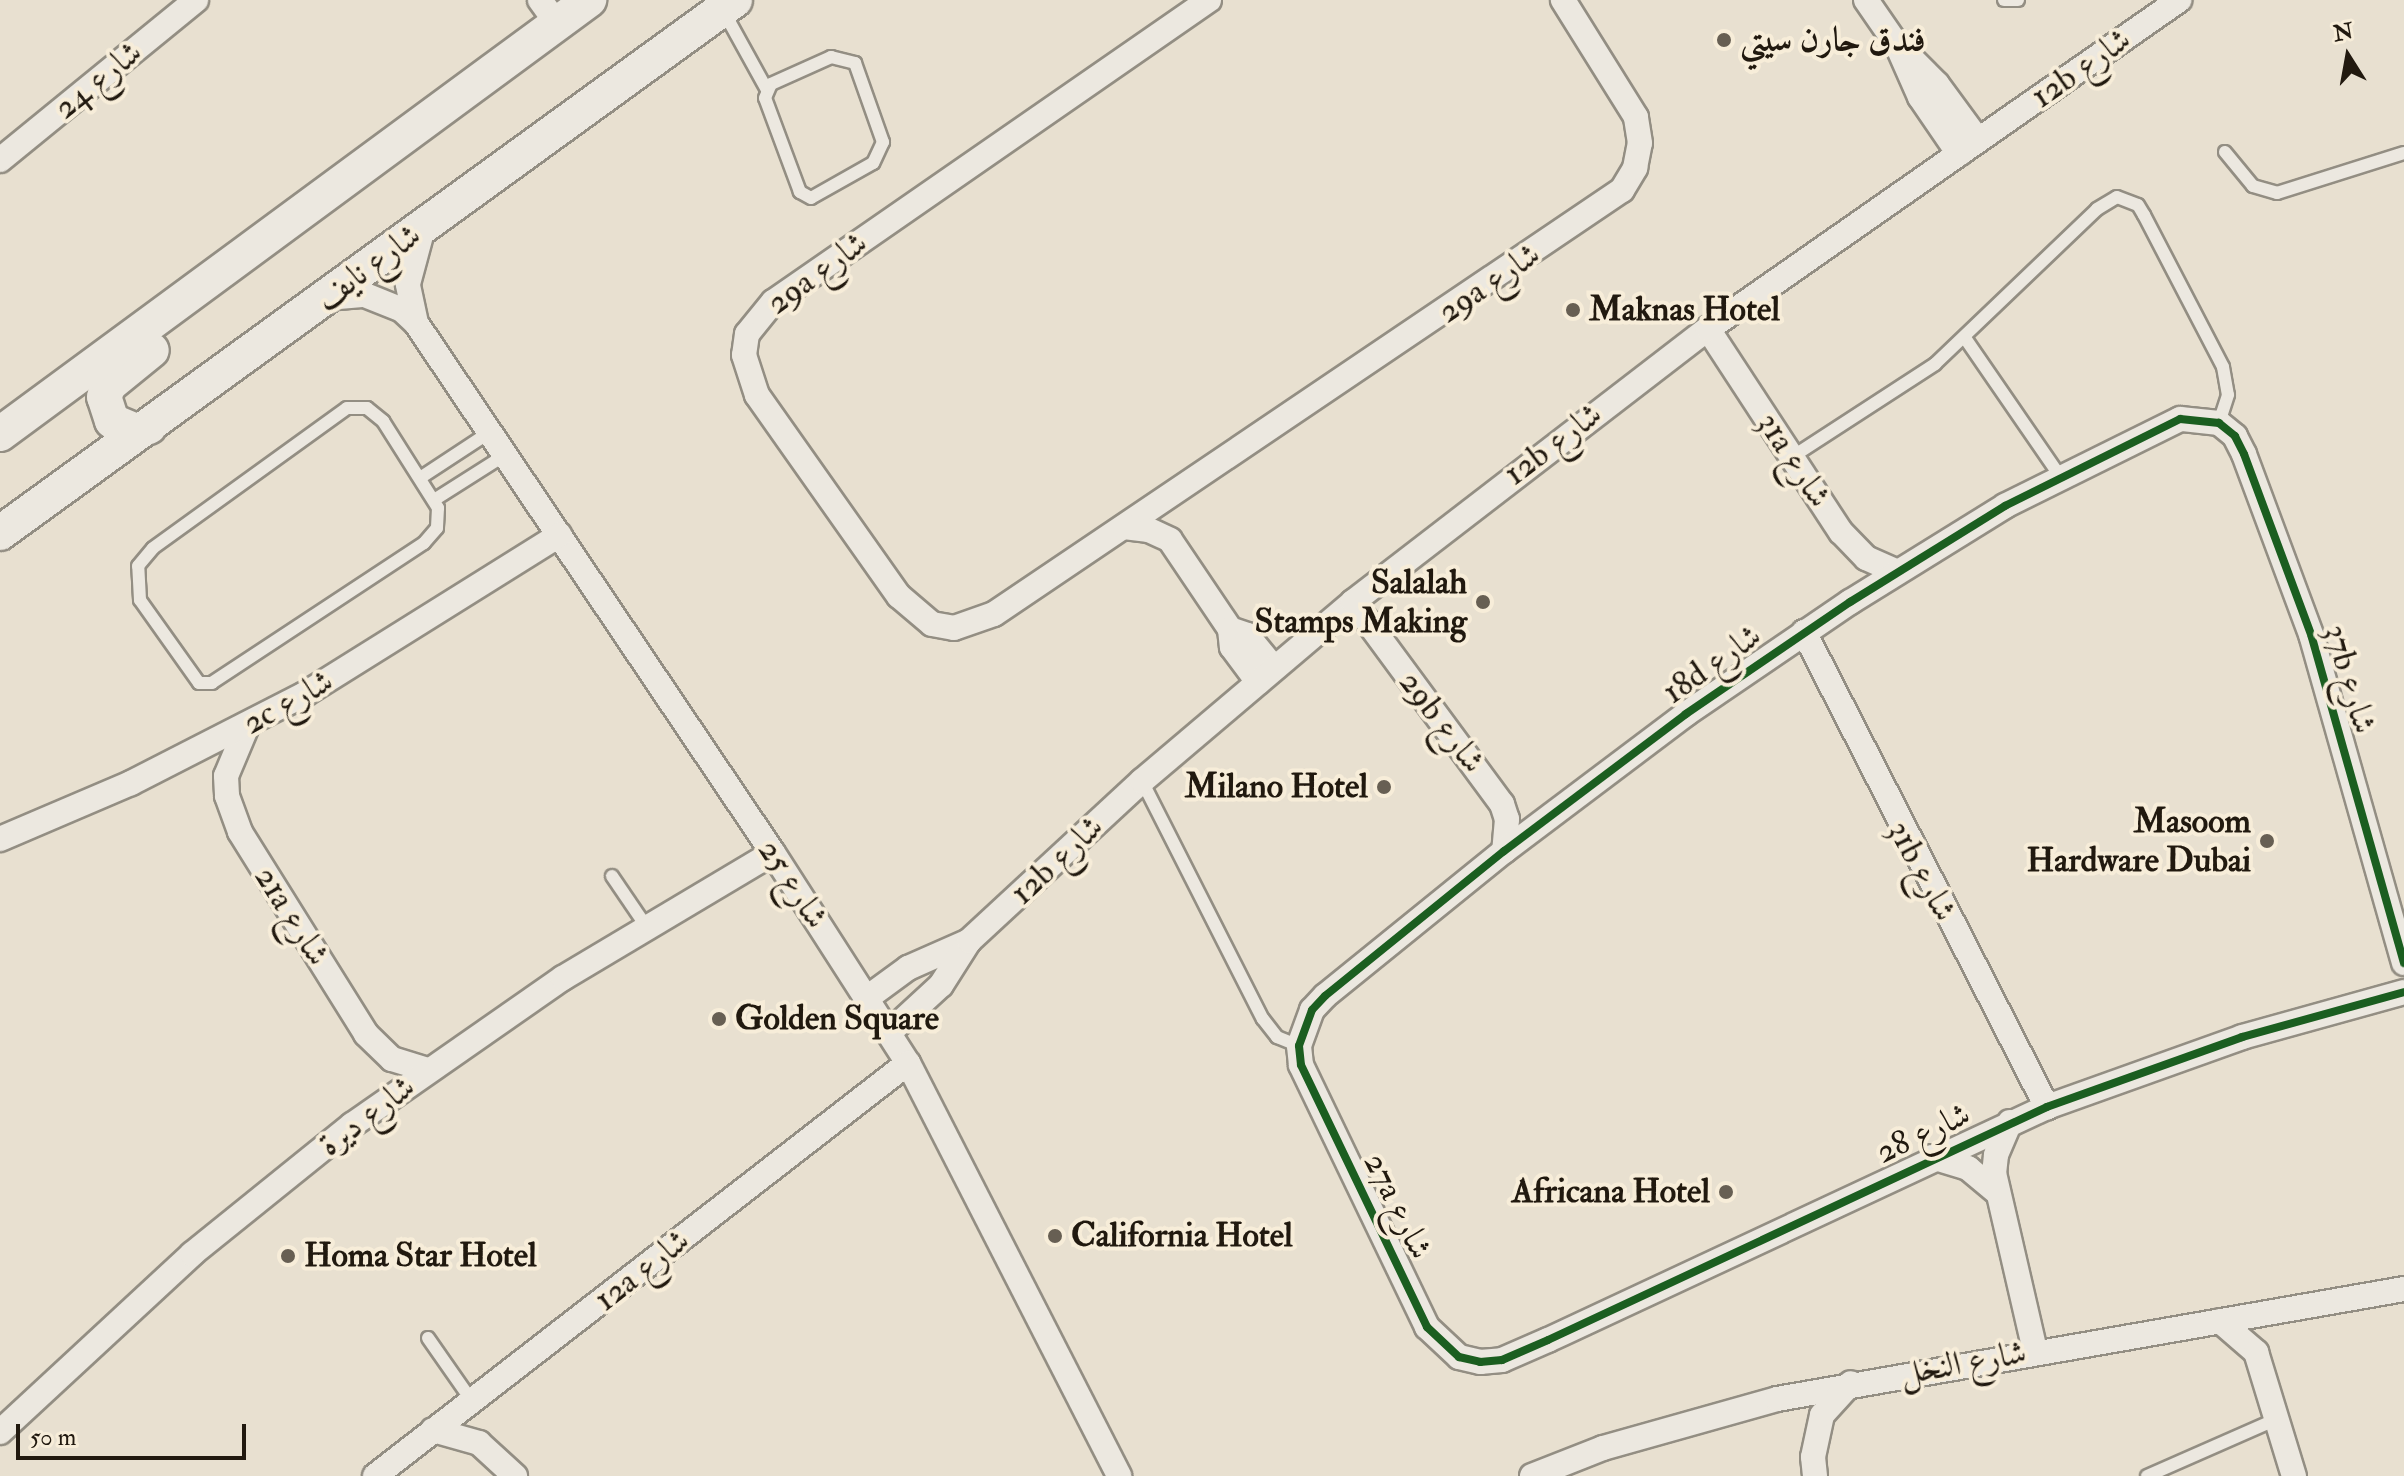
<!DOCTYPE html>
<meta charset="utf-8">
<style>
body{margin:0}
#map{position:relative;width:2404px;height:1476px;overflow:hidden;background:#e8e0d0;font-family:"IM FELL Double Pica",Amiri,serif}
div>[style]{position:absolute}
.roads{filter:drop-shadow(2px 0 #938e83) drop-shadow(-2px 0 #938e83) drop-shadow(0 2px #938e83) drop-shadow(0 -2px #938e83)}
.lane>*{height:12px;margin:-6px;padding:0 6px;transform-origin:6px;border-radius:6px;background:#ece8e0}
.street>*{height:24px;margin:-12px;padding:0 12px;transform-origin:12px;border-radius:12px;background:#ece8e0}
.secondary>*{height:34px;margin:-17px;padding:0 17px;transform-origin:17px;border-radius:17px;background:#ece8e0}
.cycleway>*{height:8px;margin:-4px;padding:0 4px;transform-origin:4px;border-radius:4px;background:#1b5e20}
.dots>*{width:22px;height:22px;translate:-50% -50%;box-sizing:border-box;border:4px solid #f7edd9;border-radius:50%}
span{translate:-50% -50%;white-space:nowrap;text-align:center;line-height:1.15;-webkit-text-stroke:8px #f7edd9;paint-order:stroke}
.poi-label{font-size:34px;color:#21190f;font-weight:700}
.left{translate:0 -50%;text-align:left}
.right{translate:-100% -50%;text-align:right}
.street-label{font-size:34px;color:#21190f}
.north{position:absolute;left:2308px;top:16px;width:80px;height:80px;-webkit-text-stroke:6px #f7edd9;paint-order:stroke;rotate:349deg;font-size:22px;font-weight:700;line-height:32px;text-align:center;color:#21190f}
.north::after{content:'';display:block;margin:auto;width:28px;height:36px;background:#21190f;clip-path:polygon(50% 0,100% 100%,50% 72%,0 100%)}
.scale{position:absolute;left:16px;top:1424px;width:230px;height:36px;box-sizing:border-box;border:4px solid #21190f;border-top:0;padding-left:10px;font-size:24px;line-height:28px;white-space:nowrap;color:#21190f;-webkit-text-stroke:6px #f7edd9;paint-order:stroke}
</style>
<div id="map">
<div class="roads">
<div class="lane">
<i style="left:2004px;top:0;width:14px"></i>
<i style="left:724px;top:12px;width:89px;rotate:61.1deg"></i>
<i style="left:831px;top:57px;width:25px;rotate:14deg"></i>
<i style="left:855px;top:63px;width:84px;rotate:70.5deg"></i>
<i style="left:883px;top:142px;width:23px;rotate:115deg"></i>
<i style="left:873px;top:163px;width:71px;rotate:150.6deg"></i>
<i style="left:811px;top:198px;width:13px;rotate:-151deg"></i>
<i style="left:800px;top:192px;width:100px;rotate:-110.4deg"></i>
<i style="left:765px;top:98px;width:15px;rotate:-67deg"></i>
<i style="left:771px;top:84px;width:66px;rotate:-24.2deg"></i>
<i style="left:2225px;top:152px;width:44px;rotate:50.5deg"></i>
<i style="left:2253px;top:186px;width:25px;rotate:16deg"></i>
<i style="left:2277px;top:193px;width:133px;rotate:-17.5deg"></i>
<i style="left:1965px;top:338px;width:168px;rotate:55.5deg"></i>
<i style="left:347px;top:408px;width:20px"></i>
<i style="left:367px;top:408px;width:21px;rotate:39deg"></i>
<i style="left:383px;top:421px;width:103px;rotate:57.7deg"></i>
<i style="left:438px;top:508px;width:20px;rotate:93deg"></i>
<i style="left:437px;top:528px;width:20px;rotate:131deg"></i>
<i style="left:424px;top:543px;width:254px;rotate:146.6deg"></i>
<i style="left:212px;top:683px;width:13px;rotate:180deg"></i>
<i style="left:199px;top:683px;width:102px;rotate:-125.4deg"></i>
<i style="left:140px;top:600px;width:34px;rotate:-93deg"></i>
<i style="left:138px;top:566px;width:23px;rotate:-50deg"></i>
<i style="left:153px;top:548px;width:239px;rotate:-35.8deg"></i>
<i style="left:1792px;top:457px;width:171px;rotate:-33deg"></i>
<i style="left:1935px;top:364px;width:224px;rotate:-43.7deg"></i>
<i style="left:2097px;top:209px;width:23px;rotate:-31deg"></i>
<i style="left:2117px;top:197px;width:22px;rotate:21deg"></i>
<i style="left:2138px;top:205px;width:12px;rotate:59deg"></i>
<i style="left:2144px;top:215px;width:171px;rotate:62.5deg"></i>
<i style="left:2223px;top:367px;width:28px;rotate:80deg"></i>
<i style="left:2228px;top:395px;width:29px;rotate:108deg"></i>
<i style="left:420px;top:478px;width:84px;rotate:-33.3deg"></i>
<i style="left:434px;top:500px;width:84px;rotate:-32.4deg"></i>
<i style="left:1142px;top:781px;width:267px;rotate:63.1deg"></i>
<i style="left:1263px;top:1019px;width:23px;rotate:52deg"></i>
<i style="left:1277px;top:1037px;width:24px;rotate:22deg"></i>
<i style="left:612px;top:876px;width:60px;rotate:55.8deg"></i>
<i style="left:428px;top:1338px;width:77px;rotate:55.1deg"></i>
<i style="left:2147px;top:1476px;width:142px;rotate:-23.7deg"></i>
</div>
<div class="street">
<i style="left:540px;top:0;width:29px;rotate:54deg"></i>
<i style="left:1209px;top:0;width:530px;rotate:145.29deg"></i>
<i style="left:773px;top:302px;width:41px;rotate:129.1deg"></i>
<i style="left:747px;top:334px;width:21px;rotate:98deg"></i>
<i style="left:744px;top:355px;width:42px;rotate:72deg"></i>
<i style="left:757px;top:395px;width:246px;rotate:54.8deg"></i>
<i style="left:899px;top:596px;width:43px;rotate:40.3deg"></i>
<i style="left:932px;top:624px;width:22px;rotate:10deg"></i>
<i style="left:954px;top:628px;width:42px;rotate:-19.3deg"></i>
<i style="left:994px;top:614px;width:758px;rotate:-34.03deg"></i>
<i style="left:1622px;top:190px;width:26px;rotate:-59deg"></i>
<i style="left:1635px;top:168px;width:25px;rotate:-79deg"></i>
<i style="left:1640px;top:143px;width:26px;rotate:-99deg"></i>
<i style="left:1636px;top:117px;width:138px;rotate:-122deg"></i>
<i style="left:1866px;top:0;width:55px;rotate:55.4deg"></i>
<i style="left:1897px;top:45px;width:57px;rotate:66.1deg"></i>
<i style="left:1920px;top:97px;width:69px;rotate:55.6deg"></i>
<i style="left:1902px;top:49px;width:49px;rotate:45deg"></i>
<i style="left:1937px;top:84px;width:69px;rotate:53.8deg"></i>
<i style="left:0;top:160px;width:253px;rotate:-39.2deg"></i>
<i style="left:327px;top:298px;width:38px;rotate:-5deg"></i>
<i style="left:365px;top:295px;width:40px;rotate:22deg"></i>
<i style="left:402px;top:310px;width:19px;rotate:43deg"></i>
<i style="left:416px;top:323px;width:639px;rotate:56.04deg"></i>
<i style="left:773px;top:853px;width:250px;rotate:57.3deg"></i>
<i style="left:908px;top:1063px;width:464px;rotate:62.9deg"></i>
<i style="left:416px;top:323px;width:40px;rotate:-102deg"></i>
<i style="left:408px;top:284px;width:58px;rotate:-75deg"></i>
<i style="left:1708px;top:329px;width:243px;rotate:56.8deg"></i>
<i style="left:1841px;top:532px;width:36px;rotate:46deg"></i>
<i style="left:1866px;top:558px;width:34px;rotate:24deg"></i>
<i style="left:1124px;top:527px;width:25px;rotate:7deg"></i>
<i style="left:1149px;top:530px;width:23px;rotate:25deg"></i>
<i style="left:1170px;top:540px;width:107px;rotate:56deg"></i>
<i style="left:1230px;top:629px;width:18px;rotate:84deg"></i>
<i style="left:1232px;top:647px;width:44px;rotate:53.4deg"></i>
<i style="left:1353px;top:602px;width:251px;rotate:53.6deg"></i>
<i style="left:1502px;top:804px;width:16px;rotate:72deg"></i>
<i style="left:1507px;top:819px;width:32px;rotate:95deg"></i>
<i style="left:1230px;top:629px;width:18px;rotate:19deg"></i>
<i style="left:1247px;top:635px;width:43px;rotate:50.7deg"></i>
<i style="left:1804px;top:632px;width:534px;rotate:62.91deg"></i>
<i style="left:247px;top:726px;width:54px;rotate:112.8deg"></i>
<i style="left:226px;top:776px;width:20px;rotate:87deg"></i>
<i style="left:227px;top:796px;width:38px;rotate:70deg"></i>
<i style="left:240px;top:832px;width:238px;rotate:58deg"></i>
<i style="left:366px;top:1034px;width:36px;rotate:44deg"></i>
<i style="left:392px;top:1059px;width:38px;rotate:17deg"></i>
<i style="left:0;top:839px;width:142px;rotate:-23.1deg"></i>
<i style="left:131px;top:783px;width:195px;rotate:-27.1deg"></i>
<i style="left:305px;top:694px;width:300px;rotate:-32deg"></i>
<i style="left:2404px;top:963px;width:339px;rotate:-105.8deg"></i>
<i style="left:2312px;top:637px;width:195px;rotate:-110.4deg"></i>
<i style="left:2244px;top:454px;width:20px;rotate:-117deg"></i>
<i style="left:2235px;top:436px;width:21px;rotate:-141deg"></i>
<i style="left:2219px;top:423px;width:39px;rotate:-174deg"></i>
<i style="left:2180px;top:419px;width:195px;rotate:153.6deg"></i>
<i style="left:2005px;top:506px;width:182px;rotate:148.2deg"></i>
<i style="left:1850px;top:602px;width:199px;rotate:145.7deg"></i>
<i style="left:1686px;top:714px;width:228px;rotate:143deg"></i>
<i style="left:1504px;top:851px;width:230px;rotate:141deg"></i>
<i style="left:1325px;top:996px;width:19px;rotate:133deg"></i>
<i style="left:1312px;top:1010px;width:38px;rotate:110deg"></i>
<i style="left:1299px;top:1046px;width:19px;rotate:84deg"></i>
<i style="left:1301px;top:1065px;width:291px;rotate:64.3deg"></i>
<i style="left:1427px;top:1327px;width:44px;rotate:43.2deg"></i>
<i style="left:1459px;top:1357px;width:22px;rotate:13deg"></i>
<i style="left:1480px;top:1362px;width:22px;rotate:-5deg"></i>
<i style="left:1502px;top:1360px;width:50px;rotate:-23.5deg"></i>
<i style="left:1548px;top:1340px;width:551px;rotate:-25.03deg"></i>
<i style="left:2047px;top:1107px;width:207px;rotate:-19.7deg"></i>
<i style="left:2242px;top:1037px;width:168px;rotate:-15.5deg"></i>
<i style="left:867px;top:998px;width:51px;rotate:-36.2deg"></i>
<i style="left:908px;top:968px;width:67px;rotate:-23.9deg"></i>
<i style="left:890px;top:1032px;width:69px;rotate:-42.7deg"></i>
<i style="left:941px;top:985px;width:52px;rotate:-57.5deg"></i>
<i style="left:969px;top:941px;width:236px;rotate:-42.8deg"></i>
<i style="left:1142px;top:781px;width:277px;rotate:-40.3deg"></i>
<i style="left:1353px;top:602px;width:448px;rotate:-37.6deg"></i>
<i style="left:1708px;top:329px;width:575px;rotate:-34.93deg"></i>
<i style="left:2010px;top:1122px;width:36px;rotate:113deg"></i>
<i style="left:1996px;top:1155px;width:18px;rotate:96deg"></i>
<i style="left:1994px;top:1173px;width:182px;rotate:77deg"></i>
<i style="left:1932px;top:1157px;width:38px;rotate:17deg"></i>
<i style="left:1968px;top:1168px;width:38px;rotate:40deg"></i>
<i style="left:2220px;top:1321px;width:48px;rotate:40.7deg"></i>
<i style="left:2256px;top:1352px;width:130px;rotate:73deg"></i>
<i style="left:433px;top:1430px;width:48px;rotate:15.8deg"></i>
<i style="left:479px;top:1443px;width:49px;rotate:42.5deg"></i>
<i style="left:0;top:1432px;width:262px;rotate:-42.8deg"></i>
<i style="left:192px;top:1254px;width:206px;rotate:-38.9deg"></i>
<i style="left:352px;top:1125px;width:257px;rotate:-34.9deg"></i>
<i style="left:563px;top:978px;width:244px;rotate:-30.8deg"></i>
<i style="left:375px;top:1476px;width:674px;rotate:-37.77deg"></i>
<i style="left:1532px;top:1476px;width:76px;rotate:-21.5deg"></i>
<i style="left:1603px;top:1448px;width:181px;rotate:-15.7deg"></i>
<i style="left:1777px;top:1399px;width:637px;rotate:-9.95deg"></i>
<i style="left:1815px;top:1476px;width:19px;rotate:-96deg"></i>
<i style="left:1813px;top:1457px;width:43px;rotate:-77.9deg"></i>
<i style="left:1822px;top:1415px;width:43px;rotate:-47.8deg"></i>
</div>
<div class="secondary">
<i style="left:149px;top:427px;width:14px;rotate:163deg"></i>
<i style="left:136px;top:431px;width:26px;rotate:-157deg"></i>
<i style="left:112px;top:421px;width:25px;rotate:-108deg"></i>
<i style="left:104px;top:397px;width:13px;rotate:-67deg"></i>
<i style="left:109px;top:385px;width:55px;rotate:-39.1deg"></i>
<i style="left:0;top:434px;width:732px;rotate:-36.38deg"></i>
<i style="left:0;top:533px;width:908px;rotate:-35.95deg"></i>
</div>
</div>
<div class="cycleway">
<i style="left:2404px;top:963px;width:339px;rotate:-105.8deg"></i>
<i style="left:2312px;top:637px;width:195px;rotate:-110.4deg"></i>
<i style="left:2244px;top:454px;width:20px;rotate:-117deg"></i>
<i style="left:2235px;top:436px;width:21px;rotate:-141deg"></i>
<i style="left:2219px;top:423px;width:39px;rotate:-174deg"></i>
<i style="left:2180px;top:419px;width:195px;rotate:153.6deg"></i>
<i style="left:2005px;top:506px;width:182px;rotate:148.2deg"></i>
<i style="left:1850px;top:602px;width:199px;rotate:145.7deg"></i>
<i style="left:1686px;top:714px;width:228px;rotate:143deg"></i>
<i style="left:1504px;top:851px;width:230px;rotate:141deg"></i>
<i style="left:1325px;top:996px;width:19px;rotate:133deg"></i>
<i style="left:1312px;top:1010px;width:38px;rotate:110deg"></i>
<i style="left:1299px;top:1046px;width:19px;rotate:84deg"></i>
<i style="left:1301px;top:1065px;width:291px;rotate:64.3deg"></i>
<i style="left:1427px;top:1327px;width:44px;rotate:43.2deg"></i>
<i style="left:1459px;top:1357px;width:22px;rotate:13deg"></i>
<i style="left:1480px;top:1362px;width:22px;rotate:-5deg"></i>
<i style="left:1502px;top:1360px;width:50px;rotate:-23.5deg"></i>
<i style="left:1548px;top:1340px;width:551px;rotate:-25.03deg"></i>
<i style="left:2047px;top:1107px;width:207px;rotate:-19.7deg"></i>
<i style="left:2242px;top:1037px;width:168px;rotate:-15.5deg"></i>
</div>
<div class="dots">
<i style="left:1724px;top:40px;background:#675f53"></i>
<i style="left:1573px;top:310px;background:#675f53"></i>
<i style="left:1483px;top:602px;background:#675f53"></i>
<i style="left:1384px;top:787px;background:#675f53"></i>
<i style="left:2267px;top:841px;background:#675f53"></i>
<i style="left:719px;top:1019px;background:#675f53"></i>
<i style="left:1726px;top:1192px;background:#675f53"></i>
<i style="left:1055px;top:1236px;background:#675f53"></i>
<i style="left:288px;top:1256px;background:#675f53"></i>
</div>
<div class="poi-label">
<span class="left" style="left:1740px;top:40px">فندق جارن سيتي</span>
<span class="left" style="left:1589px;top:310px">Maknas Hotel</span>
<span class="right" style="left:1467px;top:602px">Salalah<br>Stamps Making</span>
<span class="right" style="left:1368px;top:787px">Milano Hotel</span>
<span class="right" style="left:2251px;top:841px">Masoom<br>Hardware Dubai</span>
<span class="left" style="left:735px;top:1019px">Golden Square</span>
<span class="right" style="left:1710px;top:1192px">Africana Hotel</span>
<span class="left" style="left:1071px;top:1236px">California Hotel</span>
<span class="left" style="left:304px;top:1256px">Homa Star Hotel</span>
</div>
<div class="street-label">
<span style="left:2081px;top:68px;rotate:-35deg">12b شارع</span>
<span style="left:98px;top:80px;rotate:-39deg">شارع 24</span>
<span style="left:368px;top:267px;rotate:-36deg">شارع نايف</span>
<span style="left:817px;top:273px;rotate:-36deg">29a شارع</span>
<span style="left:1489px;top:283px;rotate:-34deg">29a شارع</span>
<span style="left:1553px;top:444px;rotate:-37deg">12b شارع</span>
<span style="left:1794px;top:460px;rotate:57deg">31a شارع</span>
<span style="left:1712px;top:664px;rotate:-35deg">18d شارع</span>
<span style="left:2350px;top:679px;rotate:74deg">37b شارع</span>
<span style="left:288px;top:702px;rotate:-29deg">2c شارع</span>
<span style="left:1442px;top:722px;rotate:53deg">29b شارع</span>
<span style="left:1057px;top:860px;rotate:-43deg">12b شارع</span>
<span style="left:1922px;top:871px;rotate:62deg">31b شارع</span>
<span style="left:793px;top:884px;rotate:57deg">شارع 25</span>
<span style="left:292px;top:916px;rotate:58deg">21a شارع</span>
<span style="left:367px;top:1116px;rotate:-37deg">شارع ديرة</span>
<span style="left:1923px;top:1133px;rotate:-25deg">شارع 28</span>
<span style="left:1398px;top:1206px;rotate:64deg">27a شارع</span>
<span style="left:642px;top:1270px;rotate:-38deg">12a شارع</span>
<span style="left:1963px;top:1363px;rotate:-10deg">شارع النخل</span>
</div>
<div class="north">N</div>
<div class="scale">50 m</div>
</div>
